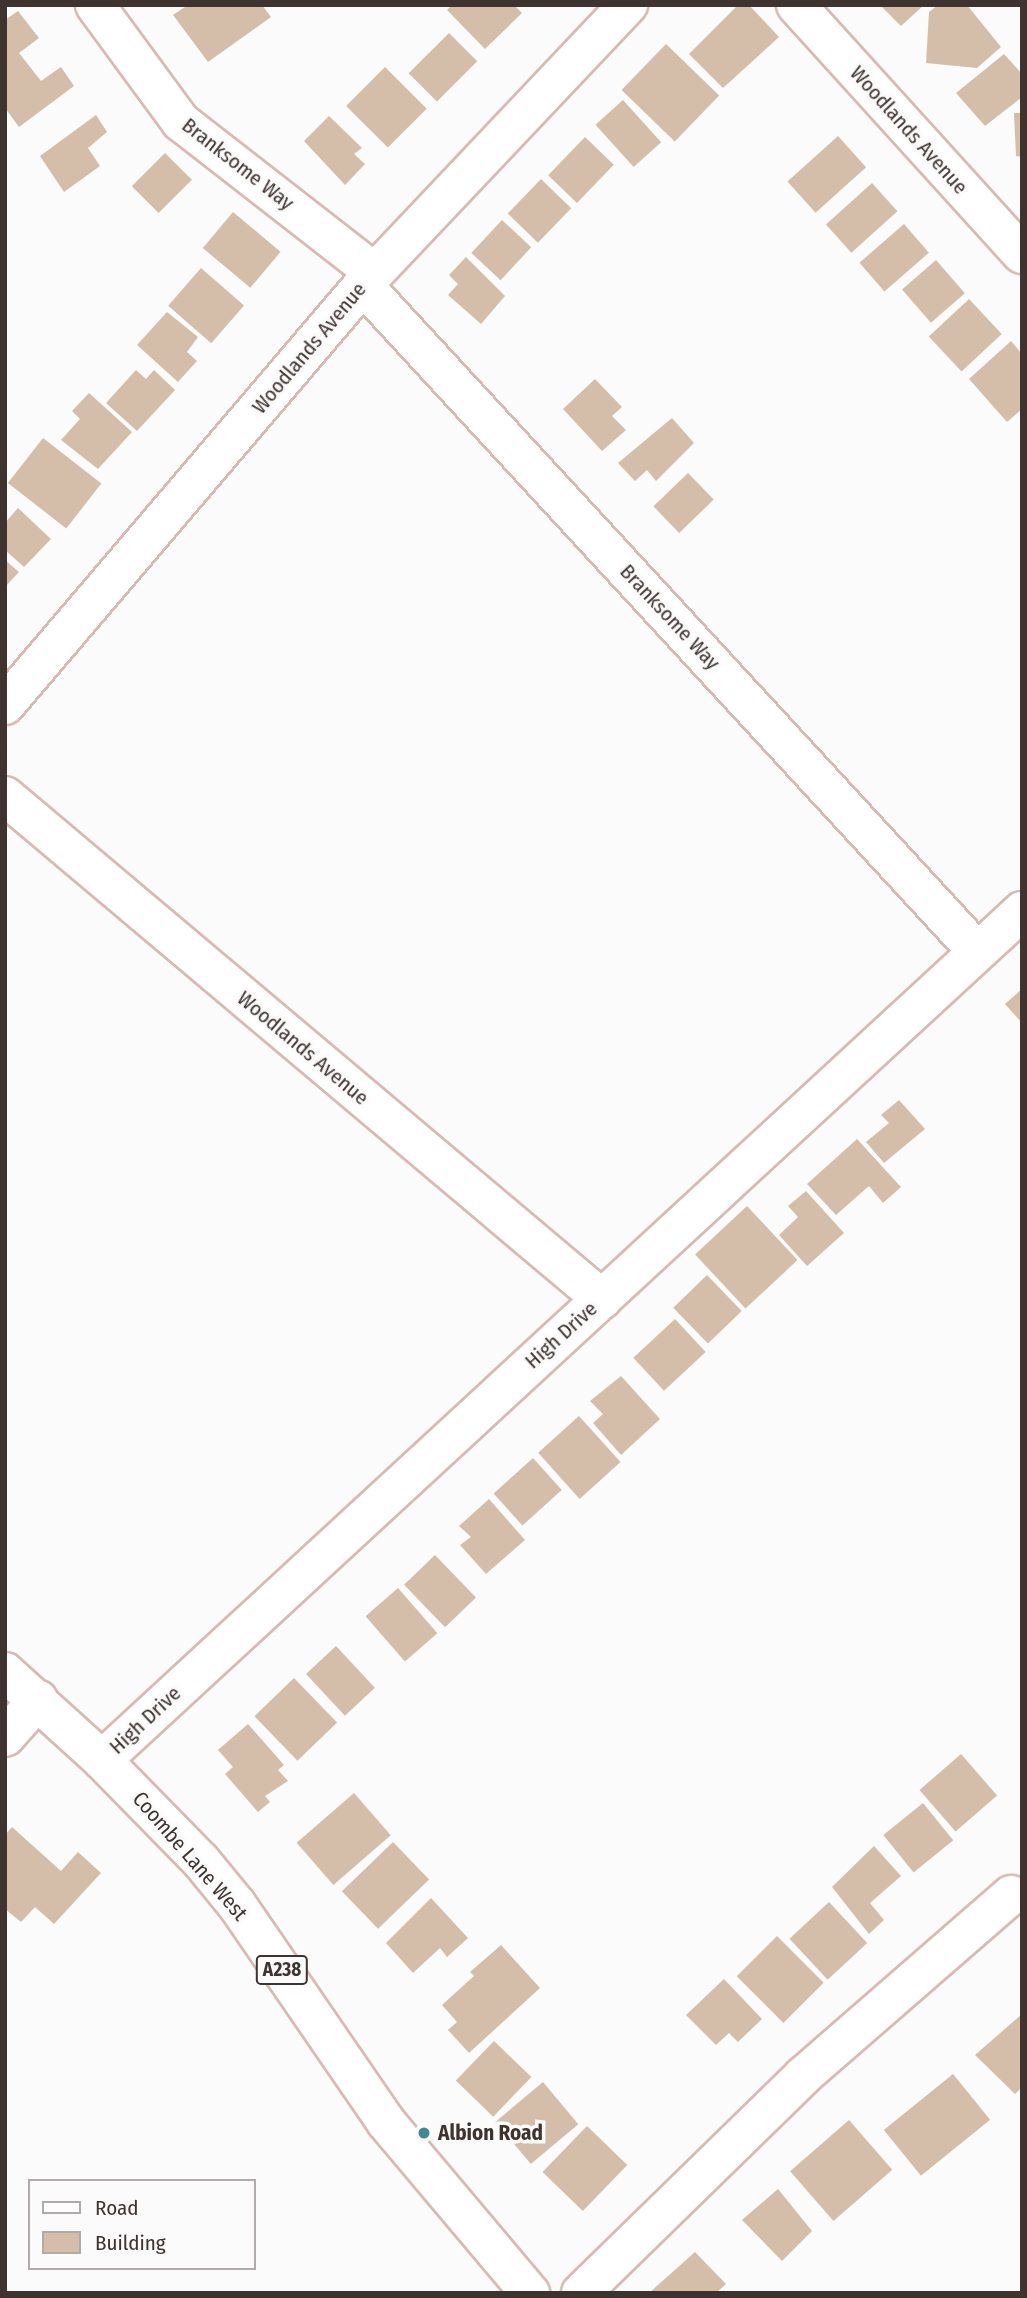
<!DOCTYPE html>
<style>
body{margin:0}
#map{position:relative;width:1027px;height:2298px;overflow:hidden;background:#fbfbfb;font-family:"Fira Sans Condensed",sans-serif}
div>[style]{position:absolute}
.building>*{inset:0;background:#d4beaa;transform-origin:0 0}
.roads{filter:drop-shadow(2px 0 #d9b9b3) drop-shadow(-2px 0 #d9b9b3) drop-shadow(0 2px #d9b9b3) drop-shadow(0 -2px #d9b9b3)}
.minor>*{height:38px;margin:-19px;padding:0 19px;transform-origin:19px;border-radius:19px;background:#fff}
.major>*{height:38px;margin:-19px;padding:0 19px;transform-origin:19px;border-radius:19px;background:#fff}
.dots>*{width:19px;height:19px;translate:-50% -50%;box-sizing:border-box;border:4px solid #fbfbfb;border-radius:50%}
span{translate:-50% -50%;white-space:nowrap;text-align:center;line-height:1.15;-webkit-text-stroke:7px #fbfbfb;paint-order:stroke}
.shield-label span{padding:2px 5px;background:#fbfbfb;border:2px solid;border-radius:5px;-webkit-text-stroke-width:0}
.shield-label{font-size:19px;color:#3f3330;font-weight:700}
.street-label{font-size:21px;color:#3f3330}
.poi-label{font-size:21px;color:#3f3330;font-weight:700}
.left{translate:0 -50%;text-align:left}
.frame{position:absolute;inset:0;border:7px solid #3f3330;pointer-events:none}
.legend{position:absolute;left:28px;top:2179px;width:228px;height:91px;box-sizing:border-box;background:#fbfbfb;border:2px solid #b0abaa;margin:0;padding:9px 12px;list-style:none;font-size:21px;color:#3f3330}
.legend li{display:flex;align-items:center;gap:14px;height:35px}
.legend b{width:35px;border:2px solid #b0abaa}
</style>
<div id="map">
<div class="building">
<i style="clip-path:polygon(188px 5px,262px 5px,271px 17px,208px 62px,173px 15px)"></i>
<i style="clip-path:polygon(452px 5px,514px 5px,522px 13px,485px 49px,447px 10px)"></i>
<i style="clip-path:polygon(738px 5px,749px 5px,779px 37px,723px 88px,689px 54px)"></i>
<i style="clip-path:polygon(880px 5px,924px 5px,901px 26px)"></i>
<i style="clip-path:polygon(938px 5px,967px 5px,1001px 47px,977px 68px,926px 63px,929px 12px)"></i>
<i style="clip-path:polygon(18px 11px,39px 38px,19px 53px,41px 81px,61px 67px,74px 86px,19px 127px,5px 108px,5px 20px)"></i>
<i style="left:449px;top:33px;width:40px;height:57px;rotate:45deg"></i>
<i style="left:666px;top:44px;width:74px;height:64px;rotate:44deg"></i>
<i style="clip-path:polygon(1004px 54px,1022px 74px,1022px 97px,985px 126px,956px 93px)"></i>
<i style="left:385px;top:67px;width:59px;height:55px;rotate:45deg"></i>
<i style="left:623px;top:100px;width:57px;height:37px;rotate:48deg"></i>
<i style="clip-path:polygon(1014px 113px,1022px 113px,1022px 157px,1016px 156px)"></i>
<i style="clip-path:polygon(96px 115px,107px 132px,88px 148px,100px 166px,64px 192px,40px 156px)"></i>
<i style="clip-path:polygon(329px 116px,362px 148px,354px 154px,365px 164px,345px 185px,304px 141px)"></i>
<i style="left:838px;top:136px;width:42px;height:68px;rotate:48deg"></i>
<i style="left:585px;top:137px;width:40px;height:53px;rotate:44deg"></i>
<i style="left:165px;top:153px;width:38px;height:47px;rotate:45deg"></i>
<i style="left:541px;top:179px;width:42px;height:48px;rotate:44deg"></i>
<i style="left:872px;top:183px;width:38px;height:62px;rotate:48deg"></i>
<i style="left:233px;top:212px;width:62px;height:47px;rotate:40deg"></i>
<i style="left:502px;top:220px;width:40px;height:45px;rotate:43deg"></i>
<i style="left:904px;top:224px;width:38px;height:59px;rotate:49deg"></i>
<i style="clip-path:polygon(466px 257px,505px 296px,481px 324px,448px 295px,458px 284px,449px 275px)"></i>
<i style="left:936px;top:260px;width:44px;height:45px;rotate:49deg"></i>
<i style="left:201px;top:268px;width:57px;height:50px;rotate:41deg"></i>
<i style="left:969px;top:299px;width:48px;height:55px;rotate:47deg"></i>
<i style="clip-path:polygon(167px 312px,198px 337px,187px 352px,197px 361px,178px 382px,137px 345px)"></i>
<i style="clip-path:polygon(1011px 341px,1022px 354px,1022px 409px,1007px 422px,969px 379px)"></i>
<i style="clip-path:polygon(136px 370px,146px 379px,154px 370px,175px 390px,137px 431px,106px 403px)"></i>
<i style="clip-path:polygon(595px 379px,622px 407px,612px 416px,626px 430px,602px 451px,563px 409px)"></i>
<i style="clip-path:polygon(89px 393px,132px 432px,98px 469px,61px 440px,80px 419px,72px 411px)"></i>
<i style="clip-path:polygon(672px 418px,694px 443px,656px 481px,647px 470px,635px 481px,618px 463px)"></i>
<i style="left:43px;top:438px;width:74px;height:57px;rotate:38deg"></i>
<i style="left:688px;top:473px;width:37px;height:48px;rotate:46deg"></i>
<i style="clip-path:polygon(18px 508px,51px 539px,24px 567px,5px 550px,5px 523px)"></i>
<i style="clip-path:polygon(5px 560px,19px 572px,5px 587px)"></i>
<i style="clip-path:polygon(1022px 989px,1022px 1023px,1005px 1004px)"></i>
<i style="clip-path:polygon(899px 1100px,925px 1129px,884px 1163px,866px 1142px,889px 1123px,881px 1115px)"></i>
<i style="clip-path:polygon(857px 1139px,901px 1187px,883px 1203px,869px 1186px,836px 1215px,807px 1184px)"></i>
<i style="clip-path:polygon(806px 1191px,844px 1233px,807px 1266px,779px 1235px,798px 1217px,788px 1206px)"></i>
<i style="left:747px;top:1206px;width:74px;height:71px;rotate:47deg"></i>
<i style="left:707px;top:1275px;width:50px;height:47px;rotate:46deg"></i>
<i style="left:675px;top:1319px;width:45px;height:57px;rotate:47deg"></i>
<i style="clip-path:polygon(621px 1376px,660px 1419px,621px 1455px,593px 1423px,603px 1414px,590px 1401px)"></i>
<i style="left:579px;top:1416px;width:62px;height:55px;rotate:48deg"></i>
<i style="left:533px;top:1458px;width:43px;height:53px;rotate:48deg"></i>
<i style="clip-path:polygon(489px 1499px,525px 1540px,486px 1574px,460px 1545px,471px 1537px,459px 1526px)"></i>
<i style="left:435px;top:1555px;width:59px;height:43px;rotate:46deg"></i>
<i style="left:398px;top:1588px;width:60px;height:43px;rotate:49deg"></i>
<i style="left:336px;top:1646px;width:57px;height:41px;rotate:47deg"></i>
<i style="left:294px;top:1678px;width:62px;height:55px;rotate:46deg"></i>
<i style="clip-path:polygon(248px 1724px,284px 1765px,278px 1770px,288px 1781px,265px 1796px,270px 1802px,258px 1812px,225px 1774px,233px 1767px,218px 1750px)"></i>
<i style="left:961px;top:1754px;width:55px;height:55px;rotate:49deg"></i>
<i style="left:354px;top:1793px;width:56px;height:76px;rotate:49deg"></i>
<i style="left:923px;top:1803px;width:48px;height:51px;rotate:51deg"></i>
<i style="clip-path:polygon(12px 1827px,61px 1871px,78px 1852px,101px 1873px,54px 1924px,35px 1907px,21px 1922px,5px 1909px,5px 1835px)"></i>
<i style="left:393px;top:1842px;width:52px;height:71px;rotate:46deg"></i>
<i style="clip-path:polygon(874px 1846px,901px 1876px,870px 1903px,884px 1920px,869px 1934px,832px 1887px)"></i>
<i style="clip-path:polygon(431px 1898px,468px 1938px,447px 1957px,440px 1948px,413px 1973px,386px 1943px)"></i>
<i style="left:829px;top:1902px;width:56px;height:54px;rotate:47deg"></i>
<i style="left:777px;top:1936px;width:66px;height:57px;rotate:45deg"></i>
<i style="clip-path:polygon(501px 1945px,540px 1988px,469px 2053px,448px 2030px,457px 2022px,442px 2005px,474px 1976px,470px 1972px)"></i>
<i style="clip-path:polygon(724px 1979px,762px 2019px,738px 2042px,729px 2033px,716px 2045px,686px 2015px)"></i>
<i style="clip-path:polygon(1022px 2014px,1022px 2087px,1015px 2094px,975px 2055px)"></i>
<i style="left:494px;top:2041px;width:52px;height:55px;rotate:44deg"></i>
<i style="left:953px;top:2074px;width:59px;height:89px;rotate:51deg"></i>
<i style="left:543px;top:2082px;width:55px;height:62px;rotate:50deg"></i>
<i style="left:849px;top:2120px;width:66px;height:78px;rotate:49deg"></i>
<i style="left:587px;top:2126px;width:56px;height:64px;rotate:44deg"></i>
<i style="clip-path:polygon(778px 2189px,812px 2231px,782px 2261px,742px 2220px)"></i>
<i style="clip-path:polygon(695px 2252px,726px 2284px,716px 2293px,649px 2293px)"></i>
</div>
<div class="roads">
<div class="minor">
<i style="left:95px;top:5px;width:145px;rotate:53.7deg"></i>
<i style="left:181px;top:122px;width:244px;rotate:37.9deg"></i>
<i style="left:796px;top:5px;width:336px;rotate:47.8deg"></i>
<i style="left:363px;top:285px;width:906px;rotate:47.33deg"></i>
<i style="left:5px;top:705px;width:552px;rotate:-49.56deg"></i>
<i style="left:363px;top:285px;width:386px;rotate:-46.6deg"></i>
<i style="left:5px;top:796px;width:781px;rotate:40.12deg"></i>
<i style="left:5px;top:1737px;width:50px;rotate:-48.3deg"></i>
<i style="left:102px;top:1760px;width:1252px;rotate:-42.7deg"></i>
<i style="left:581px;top:2293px;width:310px;rotate:-44.3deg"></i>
<i style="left:803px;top:2076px;width:276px;rotate:-41deg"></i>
</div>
<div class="major">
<i style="left:5px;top:1672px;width:131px;rotate:42.2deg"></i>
<i style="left:102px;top:1760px;width:141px;rotate:45.6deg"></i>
<i style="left:201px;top:1861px;width:57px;rotate:50.7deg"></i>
<i style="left:237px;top:1905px;width:263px;rotate:55.5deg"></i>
<i style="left:386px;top:2122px;width:224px;rotate:49.9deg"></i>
</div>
</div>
<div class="dots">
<i style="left:424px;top:2133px;background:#428a91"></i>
</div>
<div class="shield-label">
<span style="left:282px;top:1970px">A238</span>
</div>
<div class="street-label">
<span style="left:909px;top:130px;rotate:48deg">Woodlands Avenue</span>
<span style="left:238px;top:164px;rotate:38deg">Branksome Way</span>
<span style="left:309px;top:348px;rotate:-50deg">Woodlands Avenue</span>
<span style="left:670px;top:617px;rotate:47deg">Branksome Way</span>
<span style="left:303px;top:1048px;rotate:40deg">Woodlands Avenue</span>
<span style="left:561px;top:1335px;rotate:-42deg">High Drive</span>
<span style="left:145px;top:1720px;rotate:-43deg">High Drive</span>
<span style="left:190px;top:1856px;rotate:49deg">Coombe Lane West</span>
</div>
<div class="poi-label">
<span class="left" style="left:438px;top:2133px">Albion Road</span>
</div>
<div class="frame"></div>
<ul class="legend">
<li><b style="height:9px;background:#fff"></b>Road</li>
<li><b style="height:19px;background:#d4beaa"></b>Building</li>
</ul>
</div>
